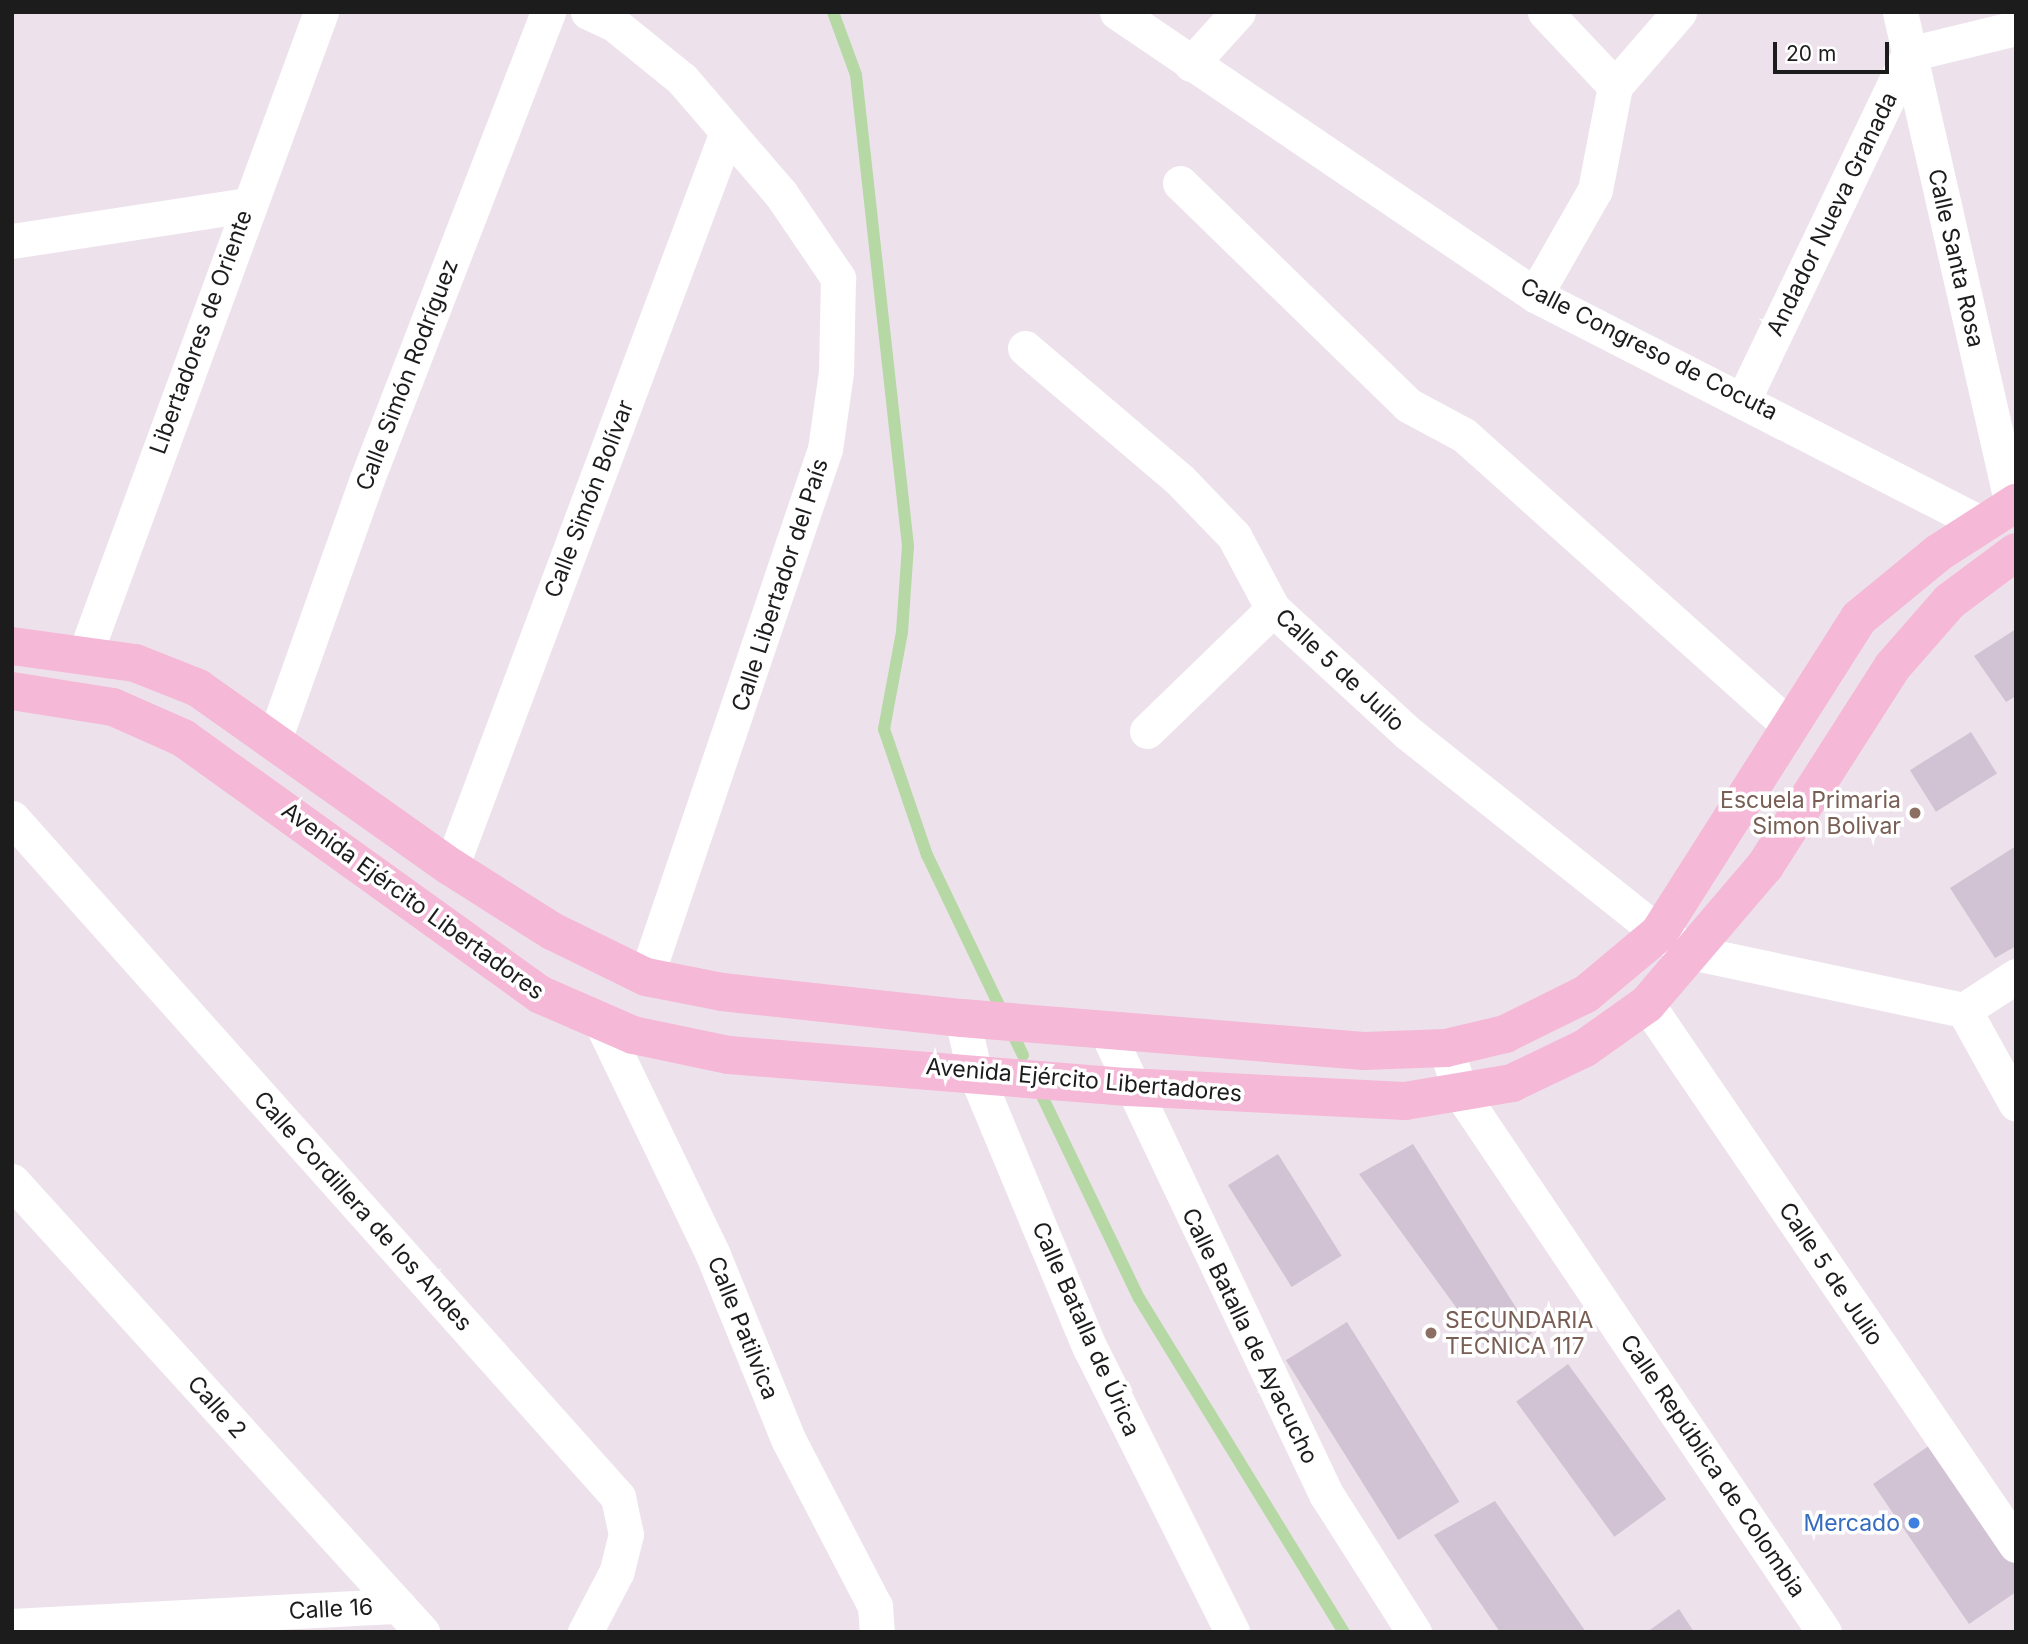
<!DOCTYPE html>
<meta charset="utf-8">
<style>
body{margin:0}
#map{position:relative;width:2028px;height:1644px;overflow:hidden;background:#ede2ec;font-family:Inter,sans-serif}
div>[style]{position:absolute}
.stream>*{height:12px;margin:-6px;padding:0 6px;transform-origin:6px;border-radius:6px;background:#b6d8a4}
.building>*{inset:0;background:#d1c3d3;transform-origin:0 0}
.street>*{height:35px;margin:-17.5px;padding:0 17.5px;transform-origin:17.5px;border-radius:17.5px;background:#fff}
.secondary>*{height:38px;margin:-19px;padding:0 19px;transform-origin:19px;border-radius:19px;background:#f5b8d7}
.dots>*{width:19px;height:19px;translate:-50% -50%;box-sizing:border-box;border:4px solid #fff;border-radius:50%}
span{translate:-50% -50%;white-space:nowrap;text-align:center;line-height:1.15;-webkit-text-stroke:7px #fff;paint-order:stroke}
.street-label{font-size:23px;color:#1c1c1c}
.education-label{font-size:23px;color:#785e54}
.right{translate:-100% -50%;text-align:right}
.left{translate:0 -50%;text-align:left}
.shop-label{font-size:23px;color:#366cbe}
.frame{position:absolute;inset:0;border:14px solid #1c1c1c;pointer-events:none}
.scale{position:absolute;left:1773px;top:42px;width:116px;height:32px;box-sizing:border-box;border:4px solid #1c1c1c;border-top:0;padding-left:9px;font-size:21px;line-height:24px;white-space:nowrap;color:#1c1c1c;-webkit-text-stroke:5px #fff;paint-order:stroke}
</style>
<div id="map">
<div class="stream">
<i style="left:833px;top:12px;width:67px;rotate:69.9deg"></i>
<i style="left:856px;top:75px;width:474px;rotate:83.7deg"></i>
<i style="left:908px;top:546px;width:86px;rotate:94deg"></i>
<i style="left:902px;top:632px;width:99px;rotate:100.5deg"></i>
<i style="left:884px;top:729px;width:133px;rotate:71.2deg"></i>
<i style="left:927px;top:855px;width:222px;rotate:64.4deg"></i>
<i style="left:1043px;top:1098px;width:222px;rotate:64.4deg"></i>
<i style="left:1139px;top:1298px;width:392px;rotate:58.5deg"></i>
</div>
<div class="building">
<i style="clip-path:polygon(2016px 629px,2016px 696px,2006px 702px,1974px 656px)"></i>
<i style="left:1971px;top:732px;width:49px;height:72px;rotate:58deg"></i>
<i style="clip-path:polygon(2016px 846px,2016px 946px,1995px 958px,1950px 888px)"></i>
<i style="clip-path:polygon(1413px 1144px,1532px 1333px,1493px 1358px,1359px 1174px)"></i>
<i style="left:1278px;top:1154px;width:120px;height:59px;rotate:58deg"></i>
<i style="left:1347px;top:1322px;width:212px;height:72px;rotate:58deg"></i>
<i style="left:1568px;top:1364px;width:167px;height:64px;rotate:54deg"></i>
<i style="clip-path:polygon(1936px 1441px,2016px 1556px,2016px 1592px,1969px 1624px,1873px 1484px)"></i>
<i style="clip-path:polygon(1495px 1501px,1586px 1632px,1500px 1632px,1434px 1535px)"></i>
<i style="clip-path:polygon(1679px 1609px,1694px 1632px,1647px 1632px)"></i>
</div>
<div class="street">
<i style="left:588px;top:12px;width:29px;rotate:25deg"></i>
<i style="left:614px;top:24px;width:87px;rotate:39deg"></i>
<i style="left:682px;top:79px;width:152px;rotate:49.3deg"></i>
<i style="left:781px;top:194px;width:102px;rotate:55.8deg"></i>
<i style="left:838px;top:278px;width:94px;rotate:91.2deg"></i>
<i style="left:836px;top:372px;width:78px;rotate:98.1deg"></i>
<i style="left:825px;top:449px;width:558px;rotate:108.73deg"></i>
<i style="left:1117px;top:12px;width:505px;rotate:34.1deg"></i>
<i style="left:1535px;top:295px;width:504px;rotate:27.12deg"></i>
<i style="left:1545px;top:12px;width:102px;rotate:46.6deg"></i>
<i style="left:1900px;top:12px;width:506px;rotate:77.2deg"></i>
<i style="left:1191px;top:64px;width:70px;rotate:-47.9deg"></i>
<i style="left:1615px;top:86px;width:98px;rotate:-49.1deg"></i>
<i style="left:1180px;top:183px;width:318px;rotate:44.2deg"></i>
<i style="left:1408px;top:405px;width:64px;rotate:28.2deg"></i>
<i style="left:1464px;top:435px;width:435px;rotate:41.8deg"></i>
<i style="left:12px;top:241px;width:238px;rotate:-8.7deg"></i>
<i style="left:1535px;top:295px;width:121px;rotate:-60.3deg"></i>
<i style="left:1595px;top:190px;width:106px;rotate:-79.1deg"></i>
<i style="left:1025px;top:348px;width:204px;rotate:40.4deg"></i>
<i style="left:1180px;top:480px;width:78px;rotate:46deg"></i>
<i style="left:1234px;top:536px;width:83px;rotate:61.9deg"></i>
<i style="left:1273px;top:609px;width:183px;rotate:42.6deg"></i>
<i style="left:1408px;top:733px;width:321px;rotate:38.5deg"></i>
<i style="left:1659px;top:933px;width:41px;rotate:29.1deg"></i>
<i style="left:1695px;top:953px;width:275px;rotate:12deg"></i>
<i style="left:1964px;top:1010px;width:107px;rotate:61deg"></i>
<i style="left:1744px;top:398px;width:382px;rotate:-64.4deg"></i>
<i style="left:1909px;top:54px;width:110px;rotate:-13.7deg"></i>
<i style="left:85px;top:654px;width:684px;rotate:-69.82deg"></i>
<i style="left:1147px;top:731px;width:175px;rotate:-44.1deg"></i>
<i style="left:274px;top:740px;width:277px;rotate:-70.4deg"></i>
<i style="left:367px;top:479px;width:501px;rotate:-68.81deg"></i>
<i style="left:12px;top:818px;width:910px;rotate:48.25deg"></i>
<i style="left:618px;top:1497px;width:38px;rotate:78deg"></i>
<i style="left:626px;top:1534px;width:38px;rotate:104deg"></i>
<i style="left:617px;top:1571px;width:69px;rotate:117.7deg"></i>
<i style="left:451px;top:867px;width:785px;rotate:-69.42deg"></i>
<i style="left:1647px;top:1004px;width:655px;rotate:55.7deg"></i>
<i style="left:1964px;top:1010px;width:62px;rotate:-33.2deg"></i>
<i style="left:962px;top:1018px;width:53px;rotate:77deg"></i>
<i style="left:974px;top:1070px;width:301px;rotate:67.4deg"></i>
<i style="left:1090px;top:1348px;width:318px;rotate:63.4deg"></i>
<i style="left:602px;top:1024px;width:256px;rotate:64.3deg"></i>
<i style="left:713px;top:1255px;width:201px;rotate:67.8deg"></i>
<i style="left:789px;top:1441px;width:186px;rotate:62.5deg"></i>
<i style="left:875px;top:1606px;width:26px;rotate:86deg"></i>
<i style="left:1106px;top:1030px;width:514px;rotate:64.63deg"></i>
<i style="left:1326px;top:1494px;width:164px;rotate:57.5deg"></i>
<i style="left:1446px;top:1048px;width:46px;rotate:72.3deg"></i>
<i style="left:1460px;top:1092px;width:651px;rotate:56.02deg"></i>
<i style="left:12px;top:1181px;width:610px;rotate:47.73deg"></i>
<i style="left:12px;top:1626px;width:387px;rotate:-3deg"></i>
</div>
<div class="secondary">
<i style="left:12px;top:646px;width:124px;rotate:7.9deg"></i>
<i style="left:135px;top:663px;width:68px;rotate:21.6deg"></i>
<i style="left:198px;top:688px;width:310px;rotate:35.3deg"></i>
<i style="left:451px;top:867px;width:120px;rotate:32.4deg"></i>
<i style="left:552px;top:931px;width:105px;rotate:26.1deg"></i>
<i style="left:646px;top:977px;width:77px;rotate:11.2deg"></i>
<i style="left:722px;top:992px;width:241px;rotate:6.2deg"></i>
<i style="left:962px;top:1018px;width:403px;rotate:4.7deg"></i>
<i style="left:1364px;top:1051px;width:82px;rotate:-2.1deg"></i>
<i style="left:1446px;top:1048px;width:61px;rotate:-13.3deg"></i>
<i style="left:1505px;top:1034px;width:90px;rotate:-26.3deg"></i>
<i style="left:1586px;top:994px;width:95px;rotate:-39.9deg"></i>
<i style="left:1659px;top:933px;width:373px;rotate:-57.6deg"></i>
<i style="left:1859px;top:618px;width:102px;rotate:-39.4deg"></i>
<i style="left:1938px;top:553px;width:93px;rotate:-32.7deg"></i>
<i style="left:12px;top:691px;width:102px;rotate:9deg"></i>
<i style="left:113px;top:707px;width:77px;rotate:23.9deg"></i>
<i style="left:183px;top:738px;width:441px;rotate:35.7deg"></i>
<i style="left:541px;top:995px;width:100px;rotate:23.5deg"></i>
<i style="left:633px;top:1035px;width:98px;rotate:11.8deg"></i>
<i style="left:729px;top:1055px;width:400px;rotate:4.6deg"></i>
<i style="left:1128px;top:1087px;width:277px;rotate:2.9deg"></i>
<i style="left:1405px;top:1101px;width:109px;rotate:-9.5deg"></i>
<i style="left:1512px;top:1083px;width:81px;rotate:-25.6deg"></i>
<i style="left:1585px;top:1048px;width:76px;rotate:-35.4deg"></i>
<i style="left:1647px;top:1004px;width:182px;rotate:-49.5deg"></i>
<i style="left:1765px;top:866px;width:237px;rotate:-57.4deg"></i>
<i style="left:1893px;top:666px;width:86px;rotate:-48.8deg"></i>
<i style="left:1950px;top:601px;width:82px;rotate:-36.6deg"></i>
</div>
<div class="dots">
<i style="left:1915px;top:813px;background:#8d6e63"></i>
<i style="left:1431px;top:1333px;background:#8d6e63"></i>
<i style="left:1914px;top:1523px;background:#3f7fe0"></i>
</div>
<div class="street-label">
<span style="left:1832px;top:214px;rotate:-64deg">Andador Nueva Granada</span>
<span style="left:1956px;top:258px;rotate:77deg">Calle Santa Rosa</span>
<span style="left:201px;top:332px;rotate:-70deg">Libertadores de Oriente</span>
<span style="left:1649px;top:349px;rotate:27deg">Calle Congreso de Cocuta</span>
<span style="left:407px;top:375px;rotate:-69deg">Calle Simón Rodríguez</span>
<span style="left:589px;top:499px;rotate:-69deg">Calle Simón Bolívar</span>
<span style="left:780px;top:585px;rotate:-72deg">Calle Libertador del País</span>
<span style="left:1340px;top:670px;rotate:43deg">Calle 5 de Julio</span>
<span style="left:413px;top:901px;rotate:36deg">Avenida Ejército Libertadores</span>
<span style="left:1084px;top:1080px;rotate:5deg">Avenida Ejército Libertadores</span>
<span style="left:363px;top:1211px;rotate:48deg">Calle Cordillera de los Andes</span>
<span style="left:1831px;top:1274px;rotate:56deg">Calle 5 de Julio</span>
<span style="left:743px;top:1328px;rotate:68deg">Calle Patilvica</span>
<span style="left:1086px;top:1329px;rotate:66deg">Calle Batalla de Úrica</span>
<span style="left:1250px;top:1336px;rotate:64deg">Calle Batalla de Ayacucho</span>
<span style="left:217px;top:1407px;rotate:48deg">Calle 2</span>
<span style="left:1713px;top:1466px;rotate:56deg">Calle República de Colombia</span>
<span style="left:331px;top:1609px;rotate:-3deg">Calle 16</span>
</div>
<div class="education-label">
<span class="right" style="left:1901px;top:813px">Escuela Primaria<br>Simon Bolivar</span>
<span class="left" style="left:1445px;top:1333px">SECUNDARIA<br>TECNICA 117</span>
</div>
<div class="shop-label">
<span class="right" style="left:1900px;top:1523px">Mercado</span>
</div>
<div class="frame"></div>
<div class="scale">20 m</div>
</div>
